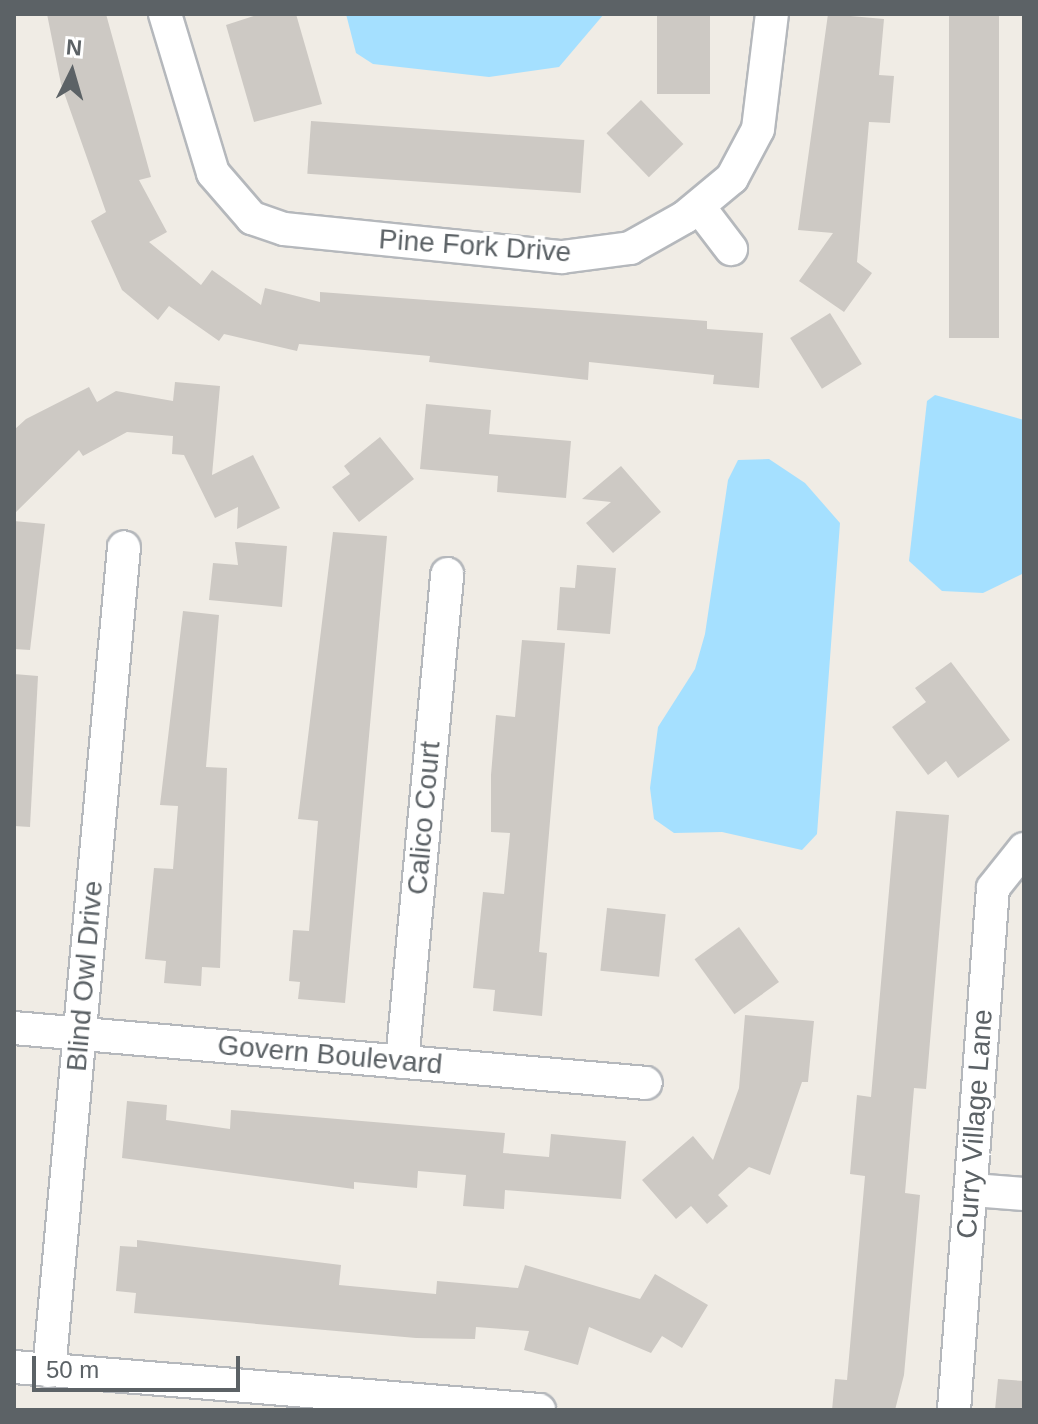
<!DOCTYPE html>
<style>
body{margin:0}
#map{position:relative;width:1038px;height:1424px;overflow:hidden;background:#f0ece5;font-family:Helvetica,sans-serif}
div>[style]{position:absolute}
.water>*{inset:0;background:#a5e0ff}
.building>*{inset:0;background:#cdc9c4;transform-origin:0 0}
.roads{filter:drop-shadow(2px 0 #b5b8bc) drop-shadow(-2px 0 #b5b8bc) drop-shadow(0 2px #b5b8bc) drop-shadow(0 -2px #b5b8bc)}
.minor>*{height:32px;margin:-16px;padding:0 16px;transform-origin:16px;border-radius:16px;background:#fff}
span{translate:-50% -50%;white-space:nowrap;text-align:center;line-height:1.15;-webkit-text-stroke:8px #fff;paint-order:stroke}
.street-label{font-size:28px;color:#5c6266}
.frame{position:absolute;inset:0;border:16px solid #5c6266;pointer-events:none}
.north{position:absolute;left:32px;top:32px;width:80px;height:80px;-webkit-text-stroke:6px #fff;paint-order:stroke;rotate:5deg;font-size:22px;font-weight:700;line-height:32px;text-align:center;color:#5c6266}
.north::after{content:'';display:block;margin:auto;width:28px;height:36px;background:#5c6266;clip-path:polygon(50% 0,100% 100%,50% 72%,0 100%)}
.scale{position:absolute;left:32px;top:1356px;width:208px;height:36px;box-sizing:border-box;border:4px solid #5c6266;border-top:0;padding-left:10px;font-size:24px;line-height:28px;white-space:nowrap;color:#5c6266;-webkit-text-stroke:6px #fff;paint-order:stroke}
</style>
<div id="map">
<div class="water">
<i style="clip-path:polygon(346px 14px,604px 14px,559px 67px,489px 77px,373px 64px,356px 53px)"></i>
<i style="clip-path:polygon(935px 395px,1024px 420px,1024px 573px,983px 593px,942px 591px,909px 561px,927px 401px)"></i>
<i style="clip-path:polygon(769px 459px,805px 483px,840px 523px,817px 834px,802px 850px,722px 832px,674px 833px,654px 819px,650px 788px,658px 727px,695px 669px,705px 634px,728px 480px,738px 460px)"></i>
</div>
<div class="building">
<i style="clip-path:polygon(47px 14px,106px 14px,151px 177px,139px 180px,167px 232px,149px 242px,201px 285px,212px 270px,261px 305px,265px 288px,320px 302px,320px 292px,707px 321px,707px 329px,763px 333px,759px 388px,713px 384px,714px 375px,589px 362px,588px 380px,429px 362px,430px 356px,299px 344px,297px 351px,224px 334px,219px 341px,169px 306px,158px 320px,122px 290px,91px 221px,106px 212px,61px 84px)"></i>
<i style="clip-path:polygon(260px 14px,296px 14px,322px 104px,254px 122px,226px 25px)"></i>
<i style="left:657px;top:14px;width:53px;height:80px"></i>
<i style="clip-path:polygon(828px 14px,884px 19px,879px 75px,894px 76px,890px 123px,869px 122px,857px 262px,872px 273px,844px 312px,799px 281px,833px 233px,798px 230px)"></i>
<i style="left:949px;top:14px;width:50px;height:324px"></i>
<i style="left:641px;top:100px;width:61px;height:48px;rotate:46deg"></i>
<i style="left:311px;top:121px;width:274px;height:53px;rotate:4deg"></i>
<i style="left:830px;top:313px;width:60px;height:47px;rotate:58deg"></i>
<i style="clip-path:polygon(175px 382px,220px 386px,212px 475px,253px 455px,280px 508px,237px 529px,238px 507px,215px 518px,184px 455px,172px 454px,173px 436px,127px 432px,83px 456px,79px 450px,14px 514px,14px 430px,26px 419px,89px 387px,97px 402px,116px 391px,173px 401px)"></i>
<i style="clip-path:polygon(426px 404px,491px 410px,489px 434px,571px 441px,566px 498px,497px 492px,498px 476px,420px 469px)"></i>
<i style="clip-path:polygon(380px 437px,414px 479px,359px 522px,332px 487px,350px 474px,344px 466px)"></i>
<i style="clip-path:polygon(621px 466px,661px 512px,613px 553px,586px 523px,611px 502px,582px 499px)"></i>
<i style="clip-path:polygon(14px 521px,45px 524px,30px 650px,14px 649px)"></i>
<i style="clip-path:polygon(333px 532px,387px 536px,345px 1003px,298px 999px,300px 982px,289px 981px,293px 930px,309px 931px,318px 821px,298px 819px)"></i>
<i style="clip-path:polygon(235px 542px,287px 546px,282px 607px,209px 600px,213px 563px,238px 565px)"></i>
<i style="clip-path:polygon(577px 565px,616px 568px,610px 634px,557px 630px,560px 587px,575px 588px)"></i>
<i style="clip-path:polygon(183px 611px,219px 615px,206px 767px,227px 768px,220px 968px,202px 967px,201px 986px,164px 983px,166px 961px,145px 959px,154px 868px,173px 869px,178px 806px,160px 805px)"></i>
<i style="clip-path:polygon(522px 640px,565px 643px,539px 952px,547px 953px,542px 1016px,493px 1011px,495px 990px,473px 988px,483px 892px,504px 894px,510px 833px,491px 832px,491px 775px,496px 715px,515px 717px)"></i>
<i style="clip-path:polygon(951px 662px,1010px 740px,958px 778px,946px 761px,928px 775px,892px 727px,926px 702px,915px 688px)"></i>
<i style="clip-path:polygon(14px 674px,38px 676px,30px 827px,14px 826px)"></i>
<i style="clip-path:polygon(896px 811px,949px 815px,926px 1089px,914px 1088px,905px 1193px,920px 1195px,904px 1375px,895px 1410px,832px 1410px,835px 1379px,847px 1380px,865px 1176px,850px 1174px,857px 1095px,871px 1097px)"></i>
<i style="left:607px;top:908px;width:59px;height:63px;rotate:6deg"></i>
<i style="left:739px;top:927px;width:68px;height:55px;rotate:54deg"></i>
<i style="clip-path:polygon(745px 1015px,814px 1021px,808px 1082px,802px 1082px,770px 1175px,749px 1167px,718px 1195px,728px 1206px,707px 1224px,691px 1206px,676px 1219px,642px 1180px,693px 1136px,713px 1160px,739px 1088px)"></i>
<i style="clip-path:polygon(127px 1101px,167px 1105px,166px 1120px,230px 1129px,231px 1110px,505px 1133px,503px 1153px,549px 1157px,551px 1134px,626px 1141px,621px 1199px,505px 1190px,504px 1209px,463px 1206px,466px 1175px,418px 1171px,417px 1188px,354px 1182px,354px 1189px,122px 1158px)"></i>
<i style="clip-path:polygon(137px 1240px,341px 1265px,339px 1285px,436px 1294px,437px 1281px,518px 1288px,525px 1265px,640px 1299px,655px 1274px,708px 1305px,682px 1348px,662px 1336px,651px 1353px,589px 1327px,578px 1365px,524px 1350px,529px 1331px,476px 1327px,475px 1339px,416px 1338px,134px 1313px,136px 1293px,116px 1291px,120px 1246px,137px 1247px)"></i>
<i style="clip-path:polygon(998px 1379px,1024px 1381px,1024px 1410px,995px 1410px)"></i>
</div>
<div class="roads">
<div class="minor">
<i style="left:165px;top:14px;width:166px;rotate:73.2deg"></i>
<i style="left:213px;top:173px;width:60px;rotate:49.1deg"></i>
<i style="left:252px;top:218px;width:34px;rotate:19deg"></i>
<i style="left:284px;top:229px;width:279px;rotate:5.8deg"></i>
<i style="left:562px;top:257px;width:69px;rotate:-7.5deg"></i>
<i style="left:630px;top:248px;width:63px;rotate:-29.4deg"></i>
<i style="left:685px;top:217px;width:61px;rotate:-39.7deg"></i>
<i style="left:732px;top:178px;width:55px;rotate:-62deg"></i>
<i style="left:758px;top:129px;width:116px;rotate:-83.1deg"></i>
<i style="left:699px;top:207px;width:53px;rotate:52.7deg"></i>
<i style="left:14px;top:1028px;width:634px;rotate:4.97deg"></i>
<i style="left:402px;top:1062px;width:490px;rotate:-84.7deg"></i>
<i style="left:973px;top:1190px;width:51px;rotate:4.5deg"></i>
<i style="left:14px;top:1367px;width:527px;rotate:4.68deg"></i>
<i style="left:49px;top:1371px;width:827px;rotate:-84.8deg"></i>
<i style="left:954px;top:1410px;width:523px;rotate:-85.73deg"></i>
<i style="left:993px;top:888px;width:50px;rotate:-51.5deg"></i>
</div>
</div>
<div class="street-label">
<span style="left:475px;top:246px;rotate:4deg">Pine Fork Drive</span>
<span style="left:424px;top:818px;rotate:-85deg">Calico Court</span>
<span style="left:85px;top:976px;rotate:-85deg">Blind Owl Drive</span>
<span style="left:330px;top:1055px;rotate:5deg">Govern Boulevard</span>
<span style="left:975px;top:1124px;rotate:-86deg">Curry Village Lane</span>
</div>
<div class="frame"></div>
<div class="north">N</div>
<div class="scale">50 m</div>
</div>
